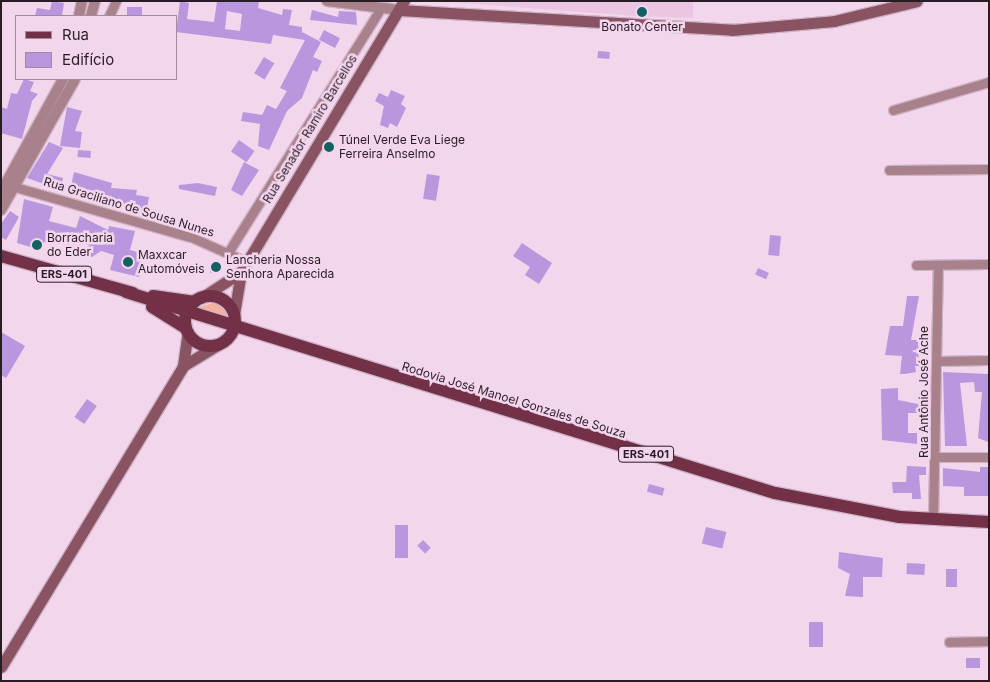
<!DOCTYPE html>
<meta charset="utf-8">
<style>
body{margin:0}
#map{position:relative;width:990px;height:682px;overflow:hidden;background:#f3d5ec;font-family:Inter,sans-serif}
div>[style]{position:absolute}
.built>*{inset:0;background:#eac6e2}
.green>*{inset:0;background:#f5b0a3}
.building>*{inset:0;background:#ba96df;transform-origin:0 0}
.roads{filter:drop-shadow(1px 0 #ceb4c8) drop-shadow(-1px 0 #ceb4c8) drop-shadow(0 1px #ceb4c8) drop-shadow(0 -1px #ceb4c8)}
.minor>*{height:9px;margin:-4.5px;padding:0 4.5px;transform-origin:4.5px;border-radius:4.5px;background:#a8818a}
.tertiary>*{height:10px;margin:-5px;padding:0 5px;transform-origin:5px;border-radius:5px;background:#a8818a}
.secondary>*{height:11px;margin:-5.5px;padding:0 5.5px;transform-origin:5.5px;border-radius:5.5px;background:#8a5362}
.primary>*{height:12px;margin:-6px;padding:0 6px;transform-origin:6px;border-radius:6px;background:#723146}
.primary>.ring{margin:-6px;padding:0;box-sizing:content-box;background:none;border:12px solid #723146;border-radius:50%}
.dots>*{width:14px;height:14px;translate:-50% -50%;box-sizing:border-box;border:2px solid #f3d5ec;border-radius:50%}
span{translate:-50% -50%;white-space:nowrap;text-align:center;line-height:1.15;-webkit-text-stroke:5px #f3d5ec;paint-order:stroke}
.shield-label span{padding:1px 4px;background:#f3d5ec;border:1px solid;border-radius:4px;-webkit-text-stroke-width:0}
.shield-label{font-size:11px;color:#281d25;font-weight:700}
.poi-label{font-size:12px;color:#281d25}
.left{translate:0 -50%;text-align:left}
.street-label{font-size:12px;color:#281d25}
.frame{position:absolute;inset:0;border:2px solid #281d25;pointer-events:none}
.legend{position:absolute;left:15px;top:15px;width:162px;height:65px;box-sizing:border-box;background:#f3d5ec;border:1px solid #a28b9c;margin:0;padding:6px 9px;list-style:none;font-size:15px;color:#281d25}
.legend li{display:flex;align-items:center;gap:10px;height:25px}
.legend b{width:25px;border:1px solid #a28b9c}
</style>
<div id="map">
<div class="built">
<i style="clip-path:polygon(436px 1px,693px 1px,693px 18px,636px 16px)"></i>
</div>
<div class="green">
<i style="clip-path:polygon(216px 302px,226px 309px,230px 318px,197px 308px)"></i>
</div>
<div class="building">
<i style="clip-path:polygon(52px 1px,64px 3px,62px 16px,35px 16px,37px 8px,50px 10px)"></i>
<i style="clip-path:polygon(evenodd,180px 1px,189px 3px,187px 19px,214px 22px,217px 1px,259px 1px,258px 8px,282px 15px,283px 9px,292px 10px,289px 25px,302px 27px,302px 32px,321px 42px,313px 57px,322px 61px,317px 72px,313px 70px,302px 98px,287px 111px,269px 150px,258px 146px,260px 124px,241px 121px,243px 112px,262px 115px,267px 105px,276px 109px,287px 91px,280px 88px,305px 40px,273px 35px,271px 44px,176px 32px,180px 1px,227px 11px,242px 14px,240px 31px,225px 29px,227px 11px)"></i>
<i style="left:127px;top:7px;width:15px;height:9px"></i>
<i style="clip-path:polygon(312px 10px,338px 17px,339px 11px,356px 12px,357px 25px,310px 20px)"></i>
<i style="left:324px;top:30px;width:18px;height:11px;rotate:27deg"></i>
<i style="left:598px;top:51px;width:12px;height:7px;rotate:5deg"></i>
<i style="left:264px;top:57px;width:12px;height:19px;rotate:31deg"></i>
<i style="clip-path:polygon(24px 79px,34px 82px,30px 91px,38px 94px,32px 101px,22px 139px,1px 133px,1px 107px,7px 109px,11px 93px,17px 94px)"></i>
<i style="clip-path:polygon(391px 90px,405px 96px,401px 104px,406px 108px,397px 127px,390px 123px,388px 128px,380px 125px,384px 106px,375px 101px,379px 93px,388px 97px)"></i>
<i style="clip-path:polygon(67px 107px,82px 111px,75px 131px,82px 132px,80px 148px,60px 146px)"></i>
<i style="left:239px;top:140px;width:19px;height:14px;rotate:35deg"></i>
<i style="clip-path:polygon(49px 142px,63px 148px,47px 174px,63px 178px,61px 190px,27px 178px)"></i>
<i style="left:78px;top:150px;width:13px;height:7px;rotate:4deg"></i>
<i style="clip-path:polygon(244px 162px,259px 170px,242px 196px,231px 190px)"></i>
<i style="clip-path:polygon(74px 172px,112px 183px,111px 188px,137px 190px,136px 195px,149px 197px,146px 214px,136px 212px,137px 207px,84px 195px,85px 188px,71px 186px)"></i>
<i style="left:427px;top:174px;width:13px;height:25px;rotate:9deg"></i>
<i style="clip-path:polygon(198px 183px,217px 187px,215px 196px,179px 189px,179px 185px)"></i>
<i style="clip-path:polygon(24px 199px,53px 207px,49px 221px,76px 228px,80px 216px,108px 230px,109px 226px,135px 231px,130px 250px,145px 254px,139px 277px,110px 270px,114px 255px,101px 251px,92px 257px,86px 255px,89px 245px,72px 239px,70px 245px,44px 242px,41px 250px,17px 243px)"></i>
<i style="clip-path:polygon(10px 211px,19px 217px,6px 240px,1px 237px,1px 224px)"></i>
<i style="left:770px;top:235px;width:11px;height:20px;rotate:5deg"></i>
<i style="clip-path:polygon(522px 243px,552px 263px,539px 284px,525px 275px,530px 267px,513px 256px)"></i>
<i style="clip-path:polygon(218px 261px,221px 270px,210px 273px,212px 263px)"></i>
<i style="left:758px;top:268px;width:12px;height:7px;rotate:24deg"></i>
<i style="clip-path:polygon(907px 296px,919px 296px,911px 340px,918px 340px,919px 366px,915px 366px,916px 372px,905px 374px,900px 374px,902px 356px,885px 355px,890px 326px,903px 326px)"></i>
<i style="clip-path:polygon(1px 332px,25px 346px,6px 378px,1px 375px)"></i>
<i style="clip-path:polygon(943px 372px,988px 374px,988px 442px,978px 438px,982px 392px,975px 392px,974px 382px,960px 383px,967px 446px,945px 446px)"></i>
<i style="clip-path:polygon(898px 388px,898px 400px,923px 405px,923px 413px,908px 413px,908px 433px,917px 433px,917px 444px,882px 440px,881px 389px)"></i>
<i style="left:87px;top:399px;width:12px;height:22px;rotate:35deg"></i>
<i style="clip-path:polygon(907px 466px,926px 467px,926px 475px,919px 475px,921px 499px,912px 499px,912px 493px,893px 493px,892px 482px,906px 482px)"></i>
<i style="clip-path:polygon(980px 467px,989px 467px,989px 496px,964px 496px,964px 487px,943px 486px,943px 468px,980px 472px)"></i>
<i style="left:649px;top:484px;width:16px;height:8px;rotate:15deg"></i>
<i style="left:395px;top:525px;width:13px;height:33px"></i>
<i style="left:706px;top:527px;width:21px;height:17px;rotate:14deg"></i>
<i style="left:423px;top:540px;width:11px;height:8px;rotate:45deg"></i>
<i style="clip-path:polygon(839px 552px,883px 558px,882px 577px,863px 577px,863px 597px,845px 596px,850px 574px,838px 568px)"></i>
<i style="left:907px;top:563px;width:18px;height:11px;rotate:3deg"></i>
<i style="left:946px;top:569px;width:11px;height:18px"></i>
<i style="left:809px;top:622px;width:14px;height:25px"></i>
<i style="left:966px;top:658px;width:14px;height:10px"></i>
</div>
<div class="roads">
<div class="minor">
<i style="left:109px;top:16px;width:17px;rotate:-65deg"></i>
<i style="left:893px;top:110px;width:100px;rotate:-16.3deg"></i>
<i style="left:889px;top:170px;width:100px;rotate:-0.6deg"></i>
<i style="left:8px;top:185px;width:190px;rotate:15.9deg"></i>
<i style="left:191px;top:237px;width:61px;rotate:24.1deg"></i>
<i style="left:229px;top:251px;width:285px;rotate:-58deg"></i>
<i style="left:916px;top:265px;width:73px;rotate:-0.8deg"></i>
<i style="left:937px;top:361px;width:52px;rotate:-1.1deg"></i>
<i style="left:936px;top:457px;width:53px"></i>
<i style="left:933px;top:520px;width:255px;rotate:-88.9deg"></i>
<i style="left:949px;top:642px;width:40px;rotate:-1.4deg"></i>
</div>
<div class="tertiary">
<i style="left:327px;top:1px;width:73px;rotate:7.1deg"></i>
<i style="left:79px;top:16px;width:15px;rotate:-79deg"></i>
<i style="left:91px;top:16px;width:16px;rotate:-75deg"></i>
<i style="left:1px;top:192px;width:129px;rotate:-61.2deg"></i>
<i style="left:1px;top:210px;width:150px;rotate:-60.5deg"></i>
</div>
<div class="secondary">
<i style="left:399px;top:10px;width:334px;rotate:3.4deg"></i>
<i style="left:732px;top:30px;width:102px;rotate:-5deg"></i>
<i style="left:834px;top:21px;width:85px;rotate:-13.5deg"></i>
<i style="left:201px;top:298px;width:48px;rotate:-33deg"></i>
<i style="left:234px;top:314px;width:43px;rotate:-80.5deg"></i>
<i style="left:241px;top:272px;width:316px;rotate:-59deg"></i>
<i style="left:183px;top:366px;width:42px;rotate:-31.4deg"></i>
<i style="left:1px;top:667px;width:352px;rotate:-58.8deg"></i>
<i style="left:183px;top:366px;width:34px;rotate:-82deg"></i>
</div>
<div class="primary">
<i style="left:1px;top:256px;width:137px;rotate:15.7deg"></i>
<i style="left:126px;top:292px;width:679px;rotate:17.21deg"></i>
<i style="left:775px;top:493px;width:127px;rotate:10.9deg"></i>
<i style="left:900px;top:517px;width:89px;rotate:3.2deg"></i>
<i style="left:153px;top:296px;width:42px;rotate:8.1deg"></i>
<i class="ring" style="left:185px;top:296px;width:38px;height:38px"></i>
<i style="left:152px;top:307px;width:40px;rotate:32deg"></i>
</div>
</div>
<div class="dots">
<i style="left:642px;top:12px;background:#126263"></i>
<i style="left:329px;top:147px;background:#126263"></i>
<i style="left:37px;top:245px;background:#126263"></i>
<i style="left:128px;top:262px;background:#126263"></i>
<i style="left:216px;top:267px;background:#126263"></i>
</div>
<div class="shield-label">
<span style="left:64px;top:274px">ERS-401</span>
<span style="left:646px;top:454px">ERS-401</span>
</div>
<div class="poi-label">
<span style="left:642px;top:27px">Bonato Center</span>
<span class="left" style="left:339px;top:147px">Túnel Verde Eva Liege<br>Ferreira Anselmo</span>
<span class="left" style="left:47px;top:245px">Borracharia<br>do Eder</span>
<span class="left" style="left:138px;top:262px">Maxxcar<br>Automóveis</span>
<span class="left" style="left:226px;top:267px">Lancheria Nossa<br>Senhora Aparecida</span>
</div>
<div class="street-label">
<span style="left:310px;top:129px;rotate:-59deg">Rua Senador Ramiro Barcellos</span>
<span style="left:129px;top:207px;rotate:17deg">Rua Graciliano de Sousa Nunes</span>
<span style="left:924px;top:392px;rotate:-90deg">Rua Antônio José Ache</span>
<span style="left:514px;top:400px;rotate:17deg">Rodovia José Manoel Gonzales de Souza</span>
</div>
<div class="frame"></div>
<ul class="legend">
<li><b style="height:6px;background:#723146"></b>Rua</li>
<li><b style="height:14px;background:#ba96df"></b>Edifício</li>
</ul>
</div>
